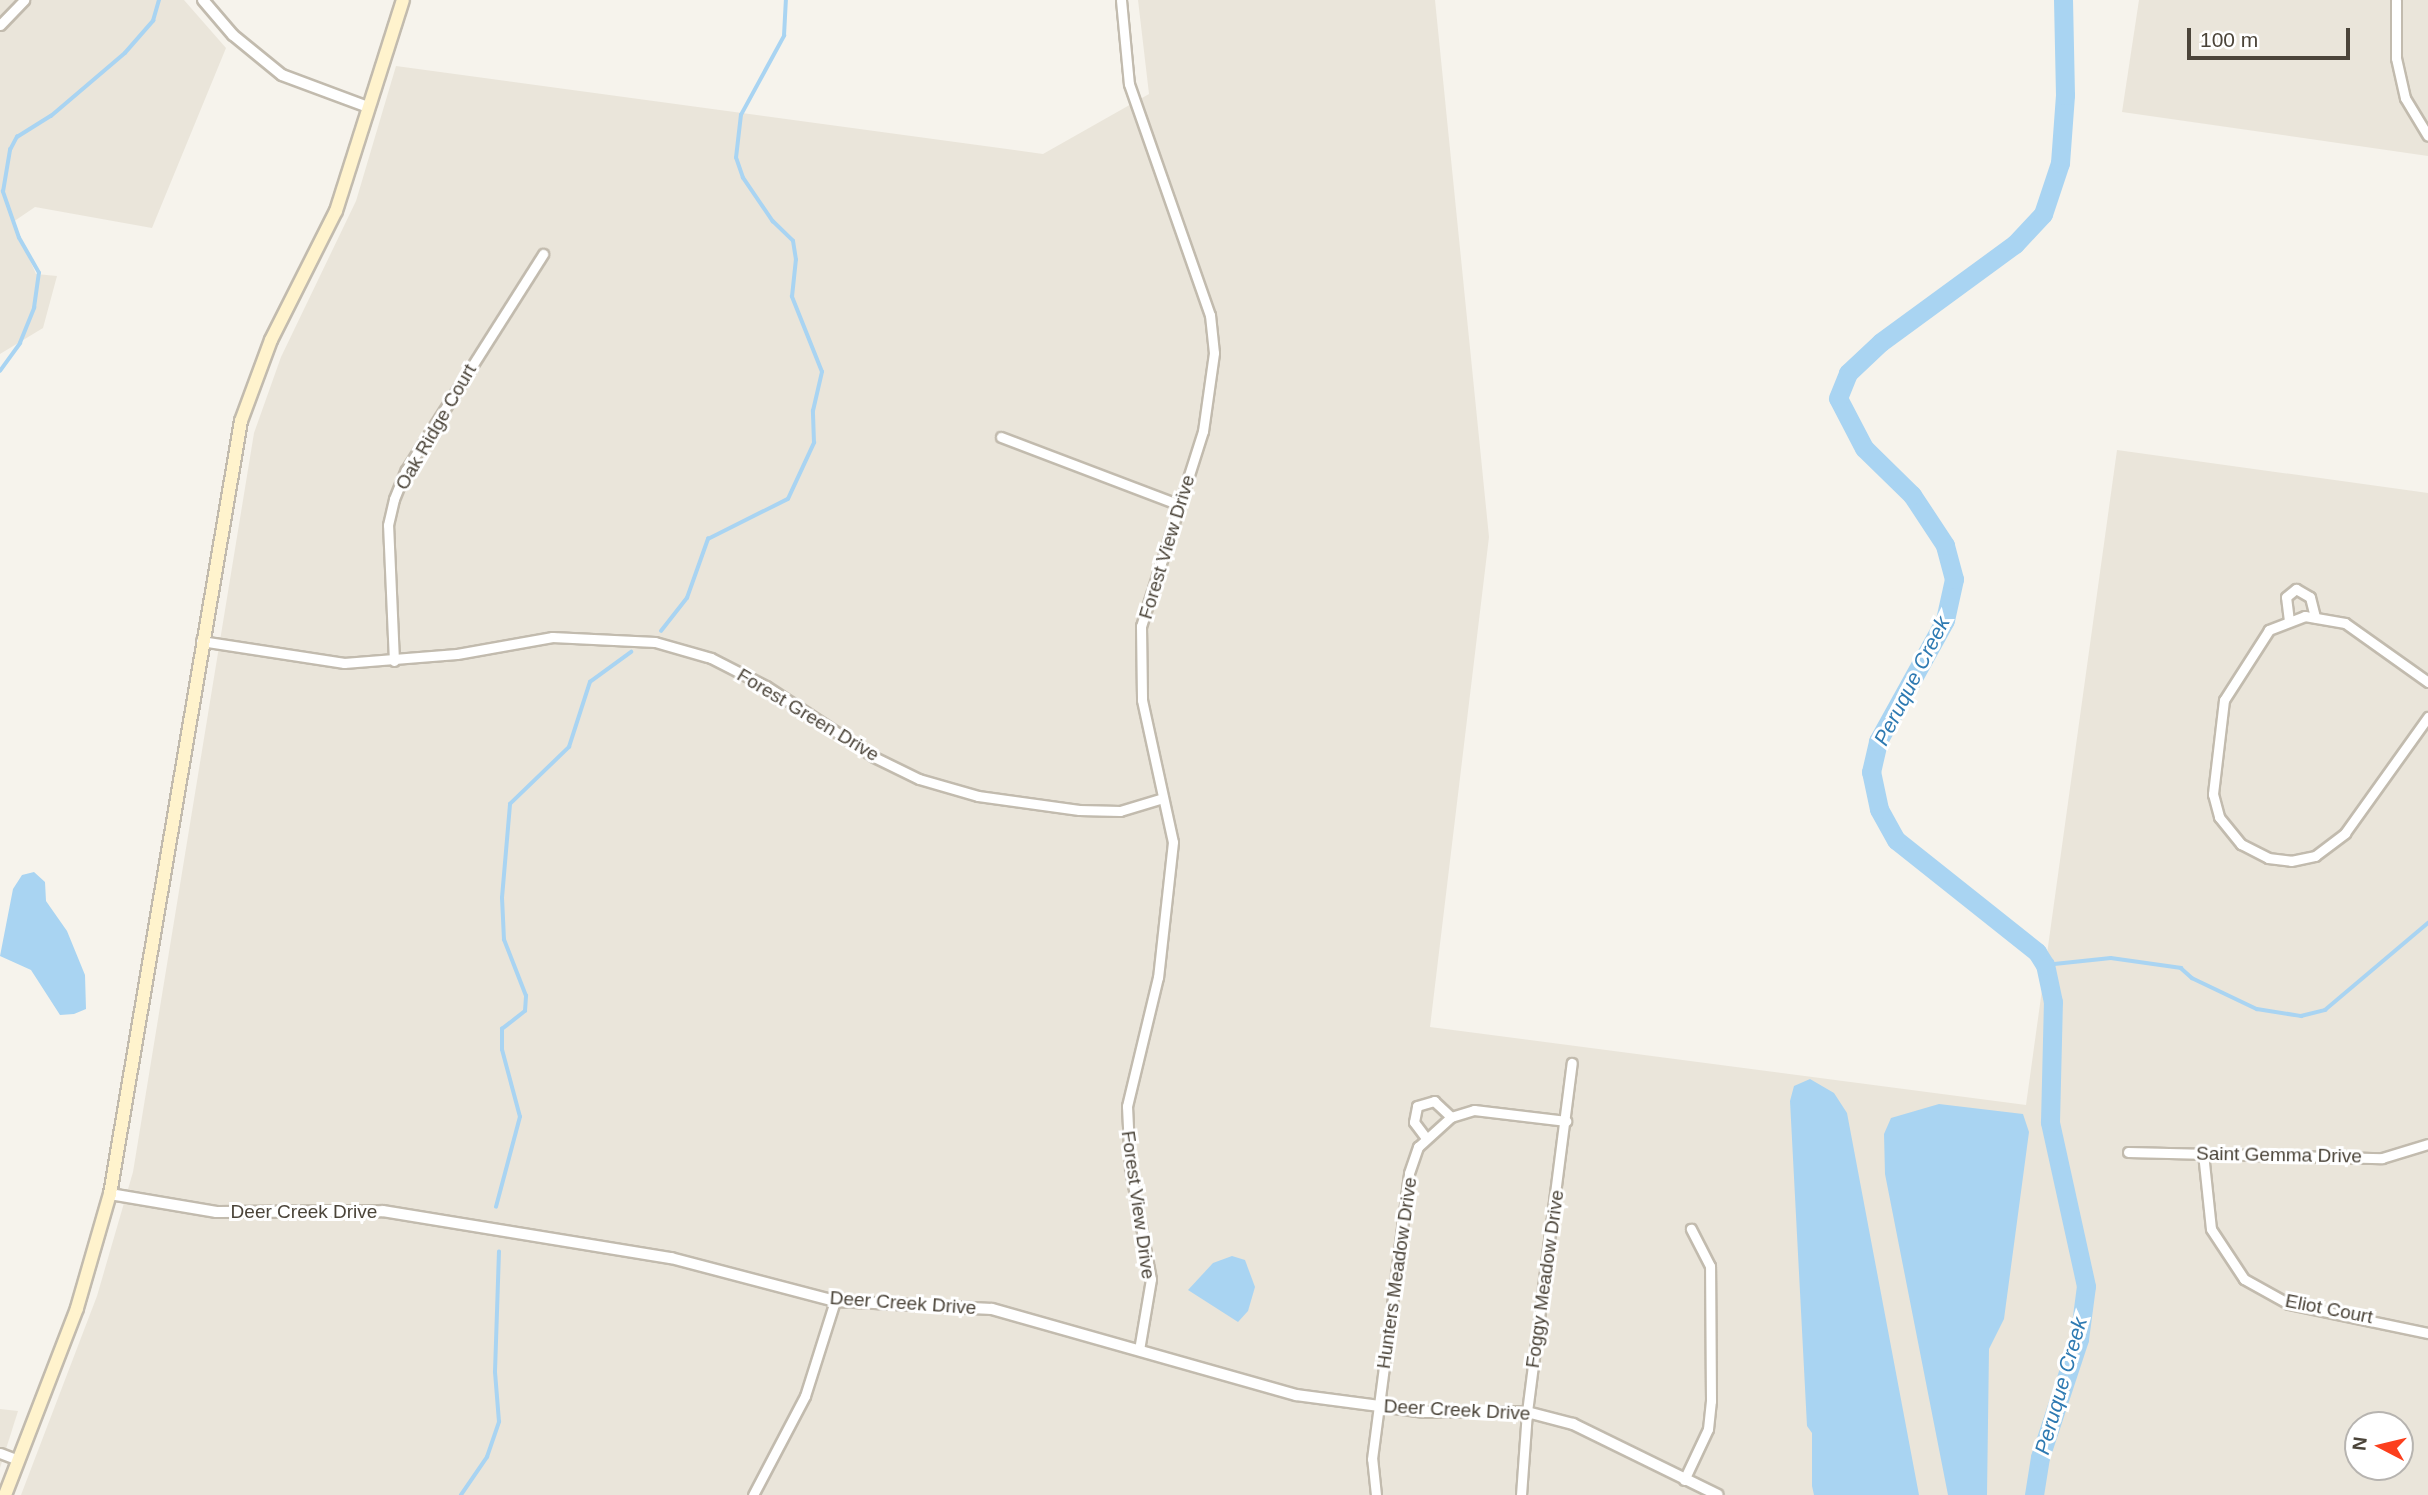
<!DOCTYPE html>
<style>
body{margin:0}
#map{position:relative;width:2428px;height:1495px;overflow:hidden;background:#f6f3ec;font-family:Helvetica,sans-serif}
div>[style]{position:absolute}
.residential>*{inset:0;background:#eae5da}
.water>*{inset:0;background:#a9d4f2}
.stream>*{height:3.5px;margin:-1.75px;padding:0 1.75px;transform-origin:1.75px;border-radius:1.75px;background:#a9d4f2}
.river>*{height:19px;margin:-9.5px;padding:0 9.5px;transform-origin:9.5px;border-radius:9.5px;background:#a9d4f2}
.roads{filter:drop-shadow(2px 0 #c2bbae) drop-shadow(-2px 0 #c2bbae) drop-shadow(0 2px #c2bbae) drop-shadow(0 -2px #c2bbae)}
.minor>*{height:9px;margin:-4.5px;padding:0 4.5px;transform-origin:4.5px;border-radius:4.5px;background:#fff}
.tertiary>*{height:10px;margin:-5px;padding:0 5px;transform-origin:5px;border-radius:5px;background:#fff}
.secondary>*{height:12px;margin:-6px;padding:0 6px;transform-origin:6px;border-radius:6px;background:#fff3cd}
span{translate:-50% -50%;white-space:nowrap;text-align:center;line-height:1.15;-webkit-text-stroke:6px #fff;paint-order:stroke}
.street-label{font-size:19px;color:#4b4439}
.water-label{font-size:21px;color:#2e7ab2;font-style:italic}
.north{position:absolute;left:2344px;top:1411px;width:70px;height:70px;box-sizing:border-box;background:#fff;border:2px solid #b7b4b0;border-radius:50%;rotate:277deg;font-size:19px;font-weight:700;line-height:28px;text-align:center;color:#4b4439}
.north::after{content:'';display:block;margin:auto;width:24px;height:32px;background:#fc3f1d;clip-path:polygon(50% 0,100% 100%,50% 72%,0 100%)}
.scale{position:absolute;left:2187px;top:28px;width:163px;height:32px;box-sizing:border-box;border:4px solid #4b4439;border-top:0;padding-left:9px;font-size:21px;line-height:24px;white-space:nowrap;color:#4b4439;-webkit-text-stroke:5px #fff;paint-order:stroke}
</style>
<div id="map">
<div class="residential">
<i style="clip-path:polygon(0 0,184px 0,226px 48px,152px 228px,35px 207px,13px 222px,36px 274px,57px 276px,43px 328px,0 354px)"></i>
<i style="clip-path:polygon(evenodd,1138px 0,1435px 0,1489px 537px,1430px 1027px,2026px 1105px,2117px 450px,2428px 493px,2428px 1495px,21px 1495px,97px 1296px,133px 1172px,254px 433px,281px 357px,356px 201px,396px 66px,1043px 154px,1149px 94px,1138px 0,2358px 1425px,2400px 1425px,2400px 1467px,2358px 1467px,2358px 1425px)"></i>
<i style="clip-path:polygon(2139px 0,2428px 0,2428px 156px,2122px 112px)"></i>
<i style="clip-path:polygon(0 1409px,18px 1411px,0 1468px)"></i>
</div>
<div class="water">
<i style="clip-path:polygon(34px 872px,45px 882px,46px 901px,67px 931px,85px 975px,86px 1009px,74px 1014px,60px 1015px,31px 970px,0 956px,13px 889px,22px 875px)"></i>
<i style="clip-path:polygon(1810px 1079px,1834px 1093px,1847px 1113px,1919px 1495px,1814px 1495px,1812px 1486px,1812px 1433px,1807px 1426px,1790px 1101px,1794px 1086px)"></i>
<i style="clip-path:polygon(1939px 1104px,2023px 1114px,2029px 1132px,2004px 1319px,1989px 1349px,1987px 1495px,1948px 1495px,1885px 1174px,1884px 1134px,1891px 1118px)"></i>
<i style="clip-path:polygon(1232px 1256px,1245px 1260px,1255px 1287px,1248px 1311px,1238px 1322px,1188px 1290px,1213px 1263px)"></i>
</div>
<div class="stream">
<i style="left:0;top:371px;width:34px;rotate:-54deg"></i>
<i style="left:20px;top:343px;width:38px;rotate:-68deg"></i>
<i style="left:34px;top:308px;width:35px;rotate:-82deg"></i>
<i style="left:39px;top:273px;width:40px;rotate:-119.7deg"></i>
<i style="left:19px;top:238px;width:49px;rotate:-109.2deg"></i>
<i style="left:3px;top:192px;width:43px;rotate:-80.5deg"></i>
<i style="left:10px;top:150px;width:15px;rotate:-62deg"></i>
<i style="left:17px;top:137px;width:40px;rotate:-32deg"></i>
<i style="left:51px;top:116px;width:97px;rotate:-40.4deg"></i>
<i style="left:125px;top:53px;width:43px;rotate:-48.8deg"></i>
<i style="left:153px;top:21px;width:22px;rotate:-74deg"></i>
<i style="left:661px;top:631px;width:42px;rotate:-51.8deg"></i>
<i style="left:687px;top:598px;width:63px;rotate:-70.4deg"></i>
<i style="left:708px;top:539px;width:89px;rotate:-26.6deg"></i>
<i style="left:788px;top:499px;width:62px;rotate:-65.1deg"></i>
<i style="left:814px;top:443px;width:32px;rotate:-92deg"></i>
<i style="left:813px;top:411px;width:40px;rotate:-77deg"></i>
<i style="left:822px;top:372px;width:81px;rotate:-111.8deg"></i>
<i style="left:792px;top:297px;width:37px;rotate:-84deg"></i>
<i style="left:796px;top:260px;width:19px;rotate:-99deg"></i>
<i style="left:793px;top:241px;width:28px;rotate:-136deg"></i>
<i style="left:773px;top:222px;width:53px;rotate:-124.3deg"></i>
<i style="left:743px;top:178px;width:21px;rotate:-109deg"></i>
<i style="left:736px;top:158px;width:43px;rotate:-83.4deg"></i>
<i style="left:741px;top:115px;width:90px;rotate:-61.4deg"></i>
<i style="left:784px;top:36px;width:36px;rotate:-87deg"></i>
<i style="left:2045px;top:965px;width:66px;rotate:-6.1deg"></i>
<i style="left:2111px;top:958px;width:71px;rotate:8.1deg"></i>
<i style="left:2181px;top:968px;width:15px;rotate:42deg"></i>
<i style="left:2192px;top:978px;width:72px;rotate:25.5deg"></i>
<i style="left:2257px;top:1009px;width:45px;rotate:9deg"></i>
<i style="left:2301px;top:1016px;width:25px;rotate:-14deg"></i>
<i style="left:2325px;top:1010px;width:135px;rotate:-40.2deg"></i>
<i style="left:496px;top:1207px;width:93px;rotate:-75.1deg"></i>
<i style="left:520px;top:1117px;width:69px;rotate:-105deg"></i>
<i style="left:502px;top:1050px;width:21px;rotate:-90deg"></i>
<i style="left:502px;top:1029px;width:29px;rotate:-38deg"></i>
<i style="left:525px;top:1011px;width:15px;rotate:-86deg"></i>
<i style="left:526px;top:996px;width:60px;rotate:-111.4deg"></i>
<i style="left:504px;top:940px;width:42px;rotate:-92.7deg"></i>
<i style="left:502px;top:898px;width:94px;rotate:-85.1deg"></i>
<i style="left:510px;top:804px;width:82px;rotate:-44deg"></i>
<i style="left:569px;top:747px;width:68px;rotate:-72.1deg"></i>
<i style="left:590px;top:682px;width:51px;rotate:-36.2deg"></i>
<i style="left:461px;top:1495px;width:46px;rotate:-55.6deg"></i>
<i style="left:487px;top:1457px;width:37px;rotate:-71deg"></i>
<i style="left:499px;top:1422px;width:50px;rotate:-94.6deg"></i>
<i style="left:495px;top:1372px;width:120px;rotate:-88.1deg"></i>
</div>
<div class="river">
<i style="left:2034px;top:1495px;width:38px;rotate:-81deg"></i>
<i style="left:2040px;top:1457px;width:124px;rotate:-71.7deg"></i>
<i style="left:2079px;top:1339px;width:53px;rotate:-82.5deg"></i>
<i style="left:2086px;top:1286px;width:168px;rotate:-102.4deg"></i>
<i style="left:2050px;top:1122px;width:120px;rotate:-88.6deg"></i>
<i style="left:2053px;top:1002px;width:38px;rotate:-102deg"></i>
<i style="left:2045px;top:965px;width:15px;rotate:-122deg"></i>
<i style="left:2037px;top:952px;width:180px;rotate:-141.5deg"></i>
<i style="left:1896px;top:840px;width:35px;rotate:-119deg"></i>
<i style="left:1879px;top:809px;width:38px;rotate:-102deg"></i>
<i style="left:1871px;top:772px;width:32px;rotate:-77deg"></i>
<i style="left:1878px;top:741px;width:138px;rotate:-61deg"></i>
<i style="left:1945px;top:620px;width:42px;rotate:-77.6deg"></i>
<i style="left:1954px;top:579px;width:35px;rotate:-105deg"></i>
<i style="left:1945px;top:545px;width:60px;rotate:-123.4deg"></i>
<i style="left:1912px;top:495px;width:67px;rotate:-135.6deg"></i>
<i style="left:1864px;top:448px;width:56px;rotate:-117.5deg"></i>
<i style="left:1838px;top:398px;width:27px;rotate:-68deg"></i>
<i style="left:1848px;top:373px;width:45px;rotate:-43.2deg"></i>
<i style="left:1881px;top:342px;width:166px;rotate:-36.2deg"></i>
<i style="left:2015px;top:244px;width:41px;rotate:-47deg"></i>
<i style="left:2043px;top:214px;width:54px;rotate:-71.6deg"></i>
<i style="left:2060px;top:163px;width:68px;rotate:-85.8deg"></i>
<i style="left:2065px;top:95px;width:95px;rotate:-91.2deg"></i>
</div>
<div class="roads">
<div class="minor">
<i style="left:1121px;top:0;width:84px;rotate:84.6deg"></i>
<i style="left:1129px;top:84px;width:245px;rotate:70.7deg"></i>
<i style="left:1210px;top:315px;width:38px;rotate:84deg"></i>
<i style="left:1214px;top:353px;width:79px;rotate:98deg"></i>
<i style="left:1203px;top:431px;width:205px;rotate:107.6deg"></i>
<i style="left:1141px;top:626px;width:74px;rotate:89.2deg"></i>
<i style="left:1142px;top:700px;width:145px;rotate:77.7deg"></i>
<i style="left:1173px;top:842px;width:136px;rotate:96.3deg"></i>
<i style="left:1158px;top:977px;width:133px;rotate:103.5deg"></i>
<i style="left:1127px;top:1106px;width:63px;rotate:87.3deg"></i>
<i style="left:1130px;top:1169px;width:112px;rotate:79.2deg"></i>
<i style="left:1151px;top:1279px;width:72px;rotate:99.6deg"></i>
<i style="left:2396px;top:0;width:58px;rotate:90deg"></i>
<i style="left:2396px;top:58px;width:41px;rotate:77.3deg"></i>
<i style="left:2405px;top:98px;width:44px;rotate:58.8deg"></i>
<i style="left:0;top:25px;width:35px;rotate:-46deg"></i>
<i style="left:1001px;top:437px;width:191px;rotate:20.8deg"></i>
<i style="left:2289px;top:621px;width:24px;rotate:-97deg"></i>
<i style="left:2286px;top:597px;width:13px;rotate:-39deg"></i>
<i style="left:2296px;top:589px;width:16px;rotate:30deg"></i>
<i style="left:2310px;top:597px;width:21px;rotate:76deg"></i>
<i style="left:201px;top:641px;width:145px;rotate:8.7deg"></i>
<i style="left:344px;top:663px;width:113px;rotate:-4.6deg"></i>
<i style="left:457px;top:654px;width:97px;rotate:-10.1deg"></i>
<i style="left:552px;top:637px;width:103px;rotate:2.8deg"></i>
<i style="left:655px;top:642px;width:58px;rotate:15.9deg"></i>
<i style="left:711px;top:658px;width:62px;rotate:27deg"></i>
<i style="left:766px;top:686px;width:129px;rotate:33.3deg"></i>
<i style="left:874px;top:757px;width:50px;rotate:26.1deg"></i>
<i style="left:919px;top:779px;width:61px;rotate:16.1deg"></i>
<i style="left:978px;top:796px;width:102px;rotate:7.9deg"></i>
<i style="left:1079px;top:810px;width:41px;rotate:1.4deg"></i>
<i style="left:1120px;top:811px;width:45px;rotate:-16.8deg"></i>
<i style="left:394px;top:661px;width:136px;rotate:-92.5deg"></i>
<i style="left:388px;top:525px;width:27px;rotate:-77deg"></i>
<i style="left:394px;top:499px;width:31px;rotate:-68deg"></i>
<i style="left:406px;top:470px;width:256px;rotate:-57.6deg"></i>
<i style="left:2428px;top:682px;width:102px;rotate:-144.6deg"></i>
<i style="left:2345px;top:623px;width:41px;rotate:-170.1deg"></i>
<i style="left:2305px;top:616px;width:39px;rotate:159deg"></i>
<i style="left:2269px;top:630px;width:83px;rotate:122.7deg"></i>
<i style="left:2224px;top:700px;width:95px;rotate:96.7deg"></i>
<i style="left:2213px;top:794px;width:24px;rotate:75deg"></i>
<i style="left:2219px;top:817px;width:35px;rotate:51deg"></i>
<i style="left:2241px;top:844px;width:30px;rotate:27deg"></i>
<i style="left:2268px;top:858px;width:23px;rotate:7deg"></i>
<i style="left:2291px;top:861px;width:25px;rotate:-12deg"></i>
<i style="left:2315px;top:856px;width:38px;rotate:-37deg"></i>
<i style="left:2345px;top:833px;width:143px;rotate:-54.4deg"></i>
<i style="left:1426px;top:1138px;width:20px;rotate:-127deg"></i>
<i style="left:1414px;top:1122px;width:16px;rotate:-79deg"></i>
<i style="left:1417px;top:1106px;width:18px;rotate:-16deg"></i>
<i style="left:1434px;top:1101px;width:23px;rotate:43deg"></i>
<i style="left:2128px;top:1152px;width:254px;rotate:1.4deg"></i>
<i style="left:2382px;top:1158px;width:48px;rotate:-16.9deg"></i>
<i style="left:2203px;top:1153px;width:76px;rotate:84deg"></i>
<i style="left:2211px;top:1229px;width:60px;rotate:56.6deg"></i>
<i style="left:2244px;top:1279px;width:51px;rotate:29.1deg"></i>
<i style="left:2289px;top:1304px;width:142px;rotate:11.8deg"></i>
<i style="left:0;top:1453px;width:19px;rotate:21deg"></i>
<i style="left:1684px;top:1480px;width:56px;rotate:-64.8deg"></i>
<i style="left:1708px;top:1429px;width:28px;rotate:-84deg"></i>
<i style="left:1711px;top:1401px;width:135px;rotate:-90.4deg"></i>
<i style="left:1710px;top:1266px;width:42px;rotate:-117.2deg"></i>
<i style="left:753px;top:1495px;width:112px;rotate:-62.3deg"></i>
<i style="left:805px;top:1396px;width:100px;rotate:-72.5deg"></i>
<i style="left:1376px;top:1495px;width:36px;rotate:-96deg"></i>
<i style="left:1372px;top:1459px;width:288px;rotate:-82.6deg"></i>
<i style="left:1409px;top:1173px;width:28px;rotate:-71deg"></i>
<i style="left:1418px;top:1147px;width:45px;rotate:-42.3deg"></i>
<i style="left:1451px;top:1117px;width:24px;rotate:-17deg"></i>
<i style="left:1474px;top:1110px;width:93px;rotate:6.8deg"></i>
<i style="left:1521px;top:1495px;width:83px;rotate:-85.9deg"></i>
<i style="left:1527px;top:1412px;width:352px;rotate:-82.7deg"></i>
</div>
<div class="tertiary">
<i style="left:203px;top:0;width:46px;rotate:49.4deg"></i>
<i style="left:233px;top:35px;width:63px;rotate:39.2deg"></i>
<i style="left:282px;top:75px;width:92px;rotate:20.4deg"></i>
<i style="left:110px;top:1194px;width:108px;rotate:9.6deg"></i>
<i style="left:216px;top:1212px;width:167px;rotate:-0.3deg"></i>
<i style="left:383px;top:1211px;width:292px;rotate:9.3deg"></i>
<i style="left:671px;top:1258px;width:170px;rotate:14.7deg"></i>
<i style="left:835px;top:1301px;width:157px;rotate:2.9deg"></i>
<i style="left:992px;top:1309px;width:316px;rotate:15.8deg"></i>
<i style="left:1296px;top:1395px;width:130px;rotate:7.5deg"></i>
<i style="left:1425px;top:1412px;width:102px"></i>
<i style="left:1527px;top:1412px;width:48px;rotate:14.6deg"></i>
<i style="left:1573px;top:1424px;width:161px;rotate:26.1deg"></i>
</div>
<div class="secondary">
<i style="left:5px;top:1495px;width:200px;rotate:-68.9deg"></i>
<i style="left:77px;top:1308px;width:119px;rotate:-73.9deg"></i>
<i style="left:110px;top:1194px;width:784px;rotate:-80.38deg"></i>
<i style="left:241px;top:421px;width:86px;rotate:-69.7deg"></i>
<i style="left:271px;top:340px;width:144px;rotate:-63.3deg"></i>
<i style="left:336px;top:211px;width:221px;rotate:-72.4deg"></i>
</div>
</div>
<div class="street-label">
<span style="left:436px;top:427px;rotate:-60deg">Oak Ridge Court</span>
<span style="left:1167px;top:547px;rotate:-73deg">Forest View Drive</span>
<span style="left:808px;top:715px;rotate:31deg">Forest Green Drive</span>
<span style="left:2279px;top:1155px;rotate:1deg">Saint Gemma Drive</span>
<span style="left:1138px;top:1205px;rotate:82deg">Forest View Drive</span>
<span style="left:304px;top:1212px">Deer Creek Drive</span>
<span style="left:1397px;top:1273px;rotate:-82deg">Hunters Meadow Drive</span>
<span style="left:1545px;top:1279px;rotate:-82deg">Foggy Meadow Drive</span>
<span style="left:903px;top:1303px;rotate:4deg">Deer Creek Drive</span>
<span style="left:2329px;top:1309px;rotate:11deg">Eliot Court</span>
<span style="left:1457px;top:1410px;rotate:3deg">Deer Creek Drive</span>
</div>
<div class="water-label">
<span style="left:1912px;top:681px;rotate:-63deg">Peruque Creek</span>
<span style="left:2061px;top:1386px;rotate:-74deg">Peruque Creek</span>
</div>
<div class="north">N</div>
<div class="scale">100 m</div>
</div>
